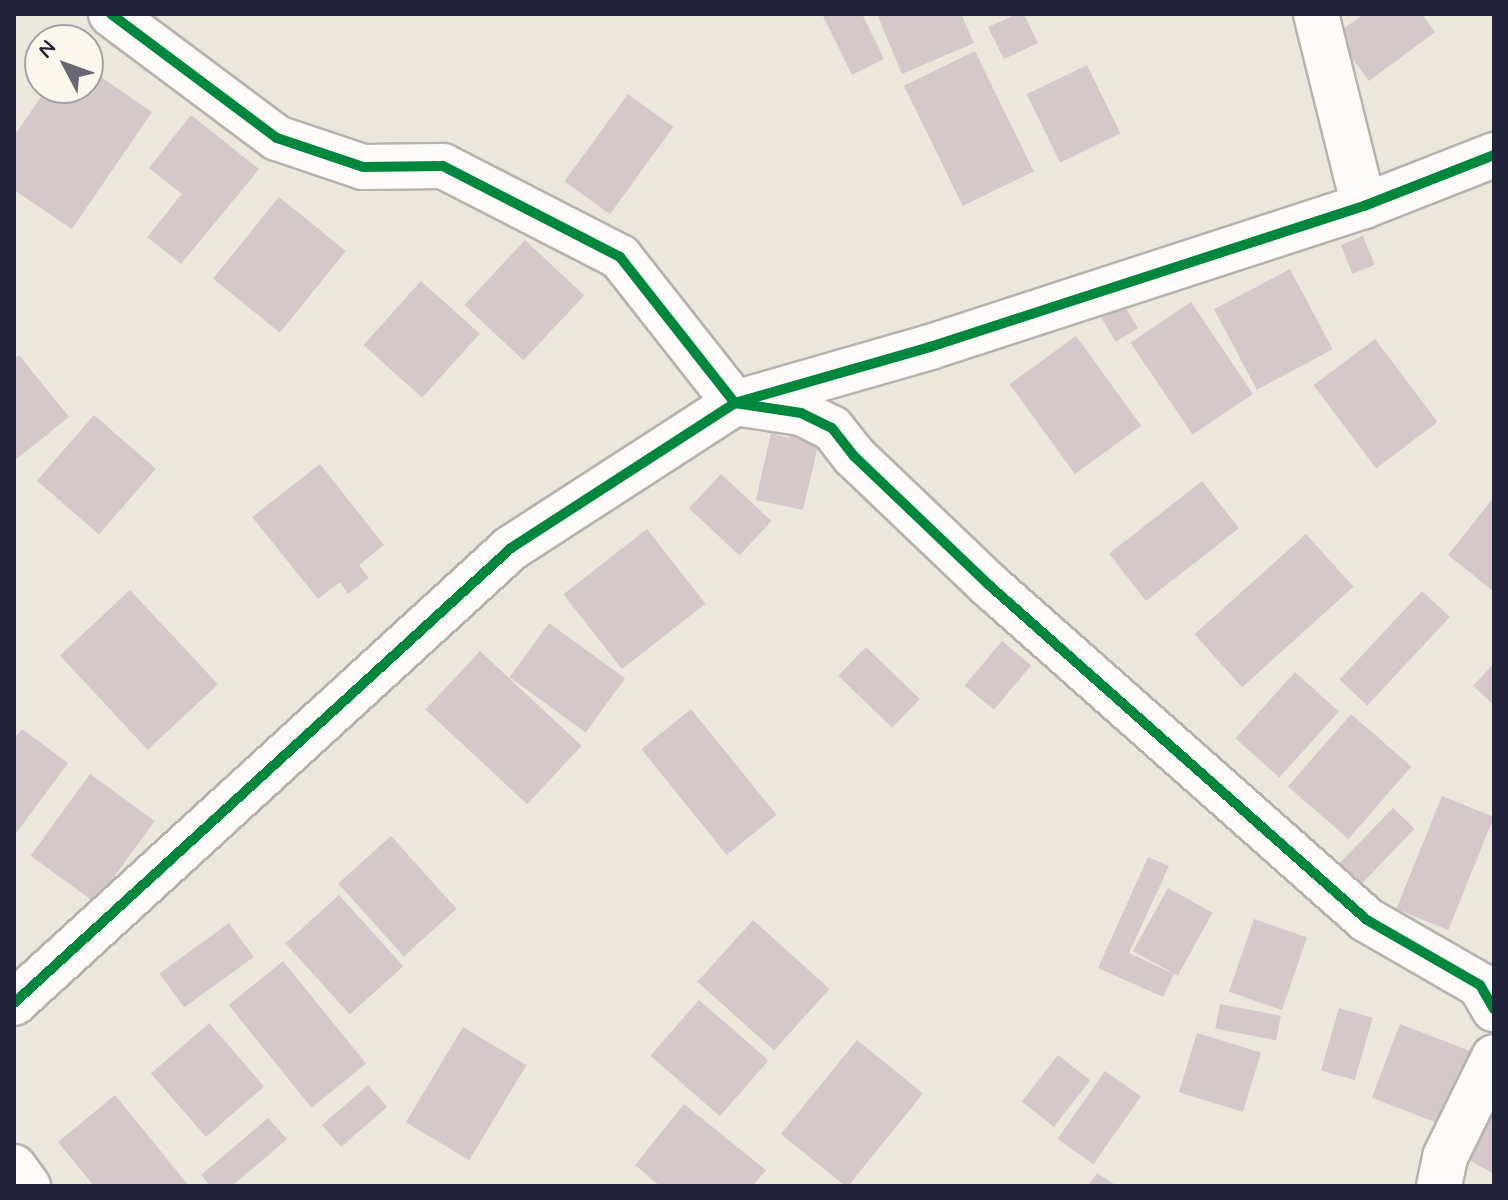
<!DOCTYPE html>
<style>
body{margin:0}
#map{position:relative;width:1508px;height:1200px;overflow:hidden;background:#ece7db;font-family:Mynerve,sans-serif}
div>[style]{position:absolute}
.building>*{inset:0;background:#d4c8cb;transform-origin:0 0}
.roads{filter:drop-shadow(2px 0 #b6b3ad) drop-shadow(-2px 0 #b6b3ad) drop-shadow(0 2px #b6b3ad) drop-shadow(0 -2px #b6b3ad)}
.street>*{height:44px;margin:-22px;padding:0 22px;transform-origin:22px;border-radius:22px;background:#fcfbfa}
.cycleway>*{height:10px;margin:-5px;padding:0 5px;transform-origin:5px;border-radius:5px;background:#00873e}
span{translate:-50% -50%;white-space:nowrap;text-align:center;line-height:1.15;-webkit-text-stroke:6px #fbf7ec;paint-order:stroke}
.frame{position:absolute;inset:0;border:16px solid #22223b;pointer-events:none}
.north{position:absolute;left:24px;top:24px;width:80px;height:80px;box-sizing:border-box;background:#fbf7ec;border:2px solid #a4a2a5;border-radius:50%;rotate:311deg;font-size:22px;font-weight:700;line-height:32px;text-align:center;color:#22223b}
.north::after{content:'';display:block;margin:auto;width:28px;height:36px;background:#696773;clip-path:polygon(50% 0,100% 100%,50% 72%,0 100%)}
</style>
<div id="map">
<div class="building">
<i style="clip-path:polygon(822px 14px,862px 14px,884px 59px,852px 75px)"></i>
<i style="clip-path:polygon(877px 14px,961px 14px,974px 43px,902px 74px)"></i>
<i style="clip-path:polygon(1017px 14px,1024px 14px,1038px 43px,1004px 59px,988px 27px)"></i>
<i style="clip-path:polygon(1364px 14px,1422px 14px,1435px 32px,1369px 81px,1335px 35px)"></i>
<i style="left:975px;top:51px;width:134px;height:79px;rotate:64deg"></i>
<i style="left:1087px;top:65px;width:76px;height:67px;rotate:64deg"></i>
<i style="clip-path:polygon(88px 68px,152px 112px,72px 229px,14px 190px,14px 136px,47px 88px,88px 88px)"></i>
<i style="left:628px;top:94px;width:56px;height:108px;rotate:36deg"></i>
<i style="clip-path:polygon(191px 115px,259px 169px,181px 264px,147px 237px,182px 194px,149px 168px)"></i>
<i style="left:279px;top:197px;width:86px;height:105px;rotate:39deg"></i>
<i style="left:1363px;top:236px;width:31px;height:24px;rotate:68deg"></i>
<i style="left:525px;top:240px;width:81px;height:89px;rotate:43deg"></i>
<i style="left:1290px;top:269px;width:91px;height:86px;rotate:62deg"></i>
<i style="left:421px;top:281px;width:79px;height:86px;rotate:42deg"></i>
<i style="left:1121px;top:300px;width:33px;height:26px;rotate:59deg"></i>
<i style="left:1191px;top:302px;width:111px;height:73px;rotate:56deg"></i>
<i style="left:1076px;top:336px;width:111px;height:82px;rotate:54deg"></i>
<i style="left:1375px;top:339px;width:104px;height:77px;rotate:53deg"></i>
<i style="clip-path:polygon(19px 355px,69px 417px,14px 461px,14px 359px)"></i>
<i style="left:94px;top:415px;width:82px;height:87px;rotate:41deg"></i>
<i style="clip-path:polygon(792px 426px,821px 433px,803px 510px,756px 500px,771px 433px,789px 438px)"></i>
<i style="clip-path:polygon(320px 464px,384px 545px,359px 565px,369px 578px,348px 594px,340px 582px,318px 599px,252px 517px)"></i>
<i style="left:721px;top:474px;width:69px;height:47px;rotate:43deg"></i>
<i style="left:1202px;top:481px;width:60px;height:118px;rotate:52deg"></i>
<i style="clip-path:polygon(1494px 497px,1494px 592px,1448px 555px)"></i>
<i style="left:647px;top:529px;width:95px;height:106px;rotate:52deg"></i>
<i style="left:1306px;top:534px;width:71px;height:150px;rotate:48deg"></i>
<i style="left:130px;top:590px;width:129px;height:96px;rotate:47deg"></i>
<i style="left:1422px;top:591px;width:38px;height:121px;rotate:43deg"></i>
<i style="left:549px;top:623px;width:94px;height:67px;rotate:36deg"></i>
<i style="left:1002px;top:641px;width:38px;height:58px;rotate:40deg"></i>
<i style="left:866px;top:647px;width:75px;height:40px;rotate:44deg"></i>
<i style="left:480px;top:651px;width:139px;height:80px;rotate:43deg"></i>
<i style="clip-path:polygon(1494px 663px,1494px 705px,1473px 686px)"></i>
<i style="left:1295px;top:672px;width:59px;height:89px;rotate:42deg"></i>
<i style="left:691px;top:709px;width:136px;height:64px;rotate:51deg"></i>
<i style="left:1351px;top:714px;width:80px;height:96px;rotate:41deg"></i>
<i style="clip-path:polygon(22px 729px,68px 763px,14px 836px,14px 739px)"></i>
<i style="left:90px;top:774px;width:80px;height:101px;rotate:36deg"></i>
<i style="left:1442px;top:796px;width:56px;height:122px;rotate:22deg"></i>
<i style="left:1393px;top:808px;width:30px;height:86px;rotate:44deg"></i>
<i style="left:391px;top:836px;width:98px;height:71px;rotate:48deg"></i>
<i style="clip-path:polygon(1148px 857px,1169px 866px,1129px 953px,1174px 974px,1163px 997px,1098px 968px)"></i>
<i style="left:1168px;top:888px;width:51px;height:72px;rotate:29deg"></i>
<i style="left:339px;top:895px;width:96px;height:72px;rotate:48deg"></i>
<i style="left:1254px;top:919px;width:56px;height:77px;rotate:19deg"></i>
<i style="left:753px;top:920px;width:103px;height:83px;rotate:42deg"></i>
<i style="left:229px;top:923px;width:42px;height:86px;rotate:54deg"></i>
<i style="left:283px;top:961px;width:132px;height:70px;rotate:51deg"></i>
<i style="left:699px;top:1000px;width:92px;height:74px;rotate:41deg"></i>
<i style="left:1220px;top:1004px;width:62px;height:25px;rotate:11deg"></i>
<i style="left:1339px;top:1008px;width:35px;height:65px;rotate:16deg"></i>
<i style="left:209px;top:1023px;width:84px;height:77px;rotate:49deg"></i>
<i style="left:1400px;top:1024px;width:76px;height:79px;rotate:21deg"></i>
<i style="left:463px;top:1027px;width:74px;height:111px;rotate:31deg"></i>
<i style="left:1197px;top:1033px;width:67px;height:62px;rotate:17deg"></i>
<i style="left:857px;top:1040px;width:85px;height:121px;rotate:39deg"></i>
<i style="left:1058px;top:1055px;width:41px;height:59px;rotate:38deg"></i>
<i style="left:1105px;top:1071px;width:44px;height:83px;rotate:35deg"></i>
<i style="left:368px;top:1085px;width:29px;height:61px;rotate:49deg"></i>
<i style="clip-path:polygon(1494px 1087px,1494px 1174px,1457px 1153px)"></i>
<i style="clip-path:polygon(115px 1095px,189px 1186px,94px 1186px,58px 1142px)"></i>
<i style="clip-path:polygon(684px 1104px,766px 1170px,753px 1186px,660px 1186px,635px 1165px)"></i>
<i style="clip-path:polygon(268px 1118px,287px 1139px,232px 1186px,210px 1186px,201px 1175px)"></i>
<i style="clip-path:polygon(1097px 1173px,1117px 1186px,1088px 1186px)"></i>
</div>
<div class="roads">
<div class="street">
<i style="left:111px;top:14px;width:207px;rotate:36.8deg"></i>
<i style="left:277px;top:138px;width:91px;rotate:18.6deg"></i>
<i style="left:363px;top:167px;width:80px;rotate:-0.7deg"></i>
<i style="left:443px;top:166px;width:199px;rotate:27.2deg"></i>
<i style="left:620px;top:257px;width:186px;rotate:51.8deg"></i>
<i style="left:735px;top:403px;width:67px;rotate:8.6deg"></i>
<i style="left:801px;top:413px;width:34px;rotate:26deg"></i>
<i style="left:832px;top:428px;width:36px;rotate:52deg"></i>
<i style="left:854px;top:456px;width:187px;rotate:43.7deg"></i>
<i style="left:989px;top:585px;width:505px;rotate:41.55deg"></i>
<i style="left:1367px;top:920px;width:130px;rotate:29.9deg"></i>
<i style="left:1480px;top:985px;width:28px;rotate:60deg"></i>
<i style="left:1316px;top:14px;width:198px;rotate:76deg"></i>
<i style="left:14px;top:1003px;width:674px;rotate:-42.47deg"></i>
<i style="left:511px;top:548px;width:267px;rotate:-32.9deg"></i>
<i style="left:735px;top:403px;width:203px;rotate:-16deg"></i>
<i style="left:930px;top:347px;width:456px;rotate:-18deg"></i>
<i style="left:1364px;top:206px;width:140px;rotate:-21.4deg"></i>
<i style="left:14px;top:1167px;width:24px;rotate:54deg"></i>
<i style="left:1439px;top:1186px;width:30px;rotate:-78deg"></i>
<i style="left:1445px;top:1157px;width:111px;rotate:-63.9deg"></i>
</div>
</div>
<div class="cycleway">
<i style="left:111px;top:14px;width:207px;rotate:36.8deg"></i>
<i style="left:277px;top:138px;width:91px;rotate:18.6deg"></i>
<i style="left:363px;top:167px;width:80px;rotate:-0.7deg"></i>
<i style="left:443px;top:166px;width:199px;rotate:27.2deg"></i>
<i style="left:620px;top:257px;width:186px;rotate:51.8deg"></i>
<i style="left:735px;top:403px;width:67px;rotate:8.6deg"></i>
<i style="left:801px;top:413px;width:34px;rotate:26deg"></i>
<i style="left:832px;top:428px;width:36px;rotate:52deg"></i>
<i style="left:854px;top:456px;width:187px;rotate:43.7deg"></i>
<i style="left:989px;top:585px;width:505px;rotate:41.55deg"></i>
<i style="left:1367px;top:920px;width:130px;rotate:29.9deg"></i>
<i style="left:1480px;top:985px;width:28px;rotate:60deg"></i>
<i style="left:14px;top:1003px;width:674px;rotate:-42.47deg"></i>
<i style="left:511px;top:548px;width:267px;rotate:-32.9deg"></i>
<i style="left:735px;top:403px;width:203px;rotate:-16deg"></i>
<i style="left:930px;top:347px;width:456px;rotate:-18deg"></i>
<i style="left:1364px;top:206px;width:140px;rotate:-21.4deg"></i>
</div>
<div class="frame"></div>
<div class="north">N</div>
</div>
